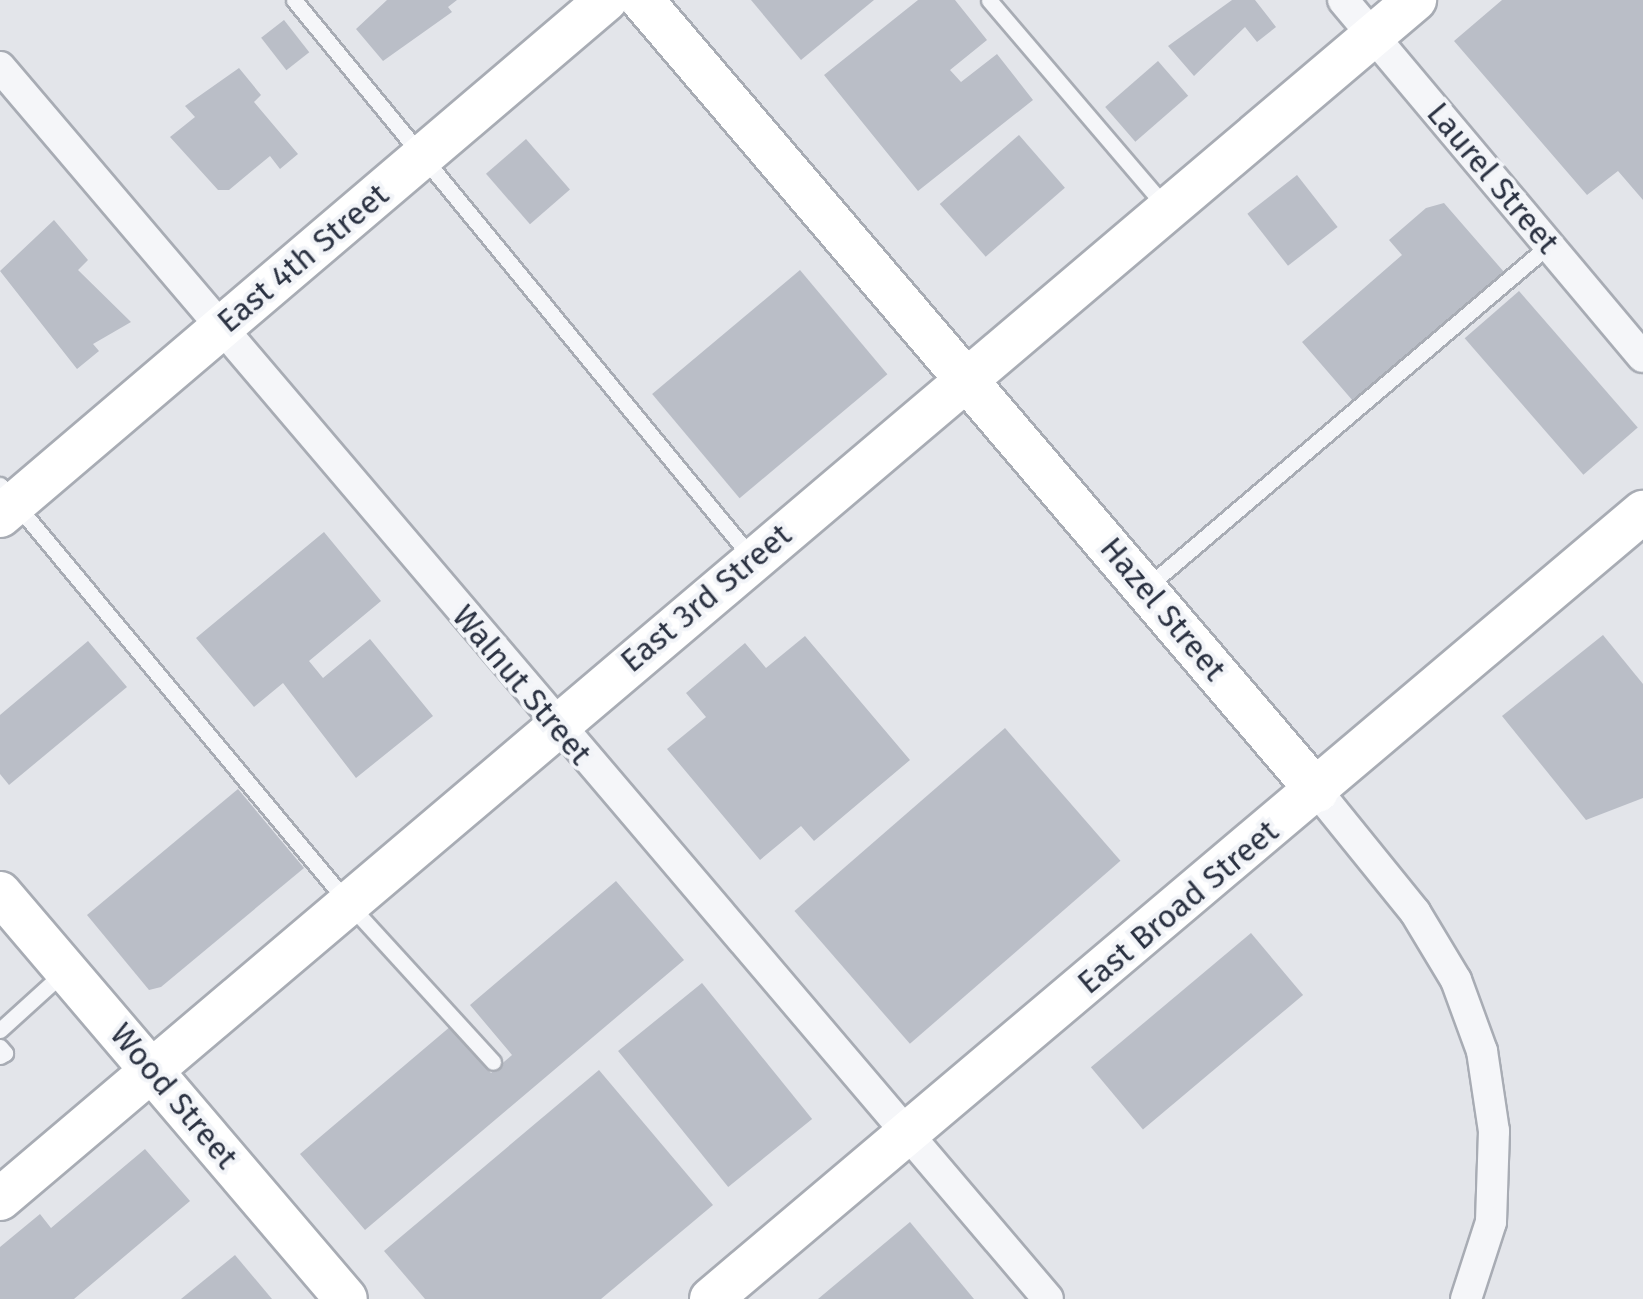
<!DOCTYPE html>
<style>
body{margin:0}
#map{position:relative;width:1643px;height:1299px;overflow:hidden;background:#e3e5ea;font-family:"Fira Sans",sans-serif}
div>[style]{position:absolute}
.building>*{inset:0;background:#babec7;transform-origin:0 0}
.roads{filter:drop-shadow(2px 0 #a8acb4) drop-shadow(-2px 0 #a8acb4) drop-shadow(0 2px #a8acb4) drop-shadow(0 -2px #a8acb4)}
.lane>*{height:15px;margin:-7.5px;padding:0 7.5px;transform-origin:7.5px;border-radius:7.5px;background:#f5f6f9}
.street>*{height:30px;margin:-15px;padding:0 15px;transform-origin:15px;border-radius:15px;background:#f5f6f9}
.secondary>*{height:42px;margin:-21px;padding:0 21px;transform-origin:21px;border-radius:21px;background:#fff}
span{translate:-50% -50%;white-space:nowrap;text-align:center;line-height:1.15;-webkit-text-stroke:8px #f2f4f8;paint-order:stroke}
.street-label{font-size:32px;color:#2b3242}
</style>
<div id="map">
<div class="building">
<i style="clip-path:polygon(387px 0,457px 0,448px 7px,452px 12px,383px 61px,356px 29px)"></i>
<i style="clip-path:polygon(751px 0,874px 0,801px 60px)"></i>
<i style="clip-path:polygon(918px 0,955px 0,987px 40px,950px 70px,961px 82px,997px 54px,1033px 100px,918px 191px,824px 75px)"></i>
<i style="clip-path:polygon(1232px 0,1255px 0,1276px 27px,1257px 42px,1245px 27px,1194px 76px,1168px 46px)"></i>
<i style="clip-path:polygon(1502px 0,1643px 0,1643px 200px,1618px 171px,1587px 195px,1454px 41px)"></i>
<i style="left:284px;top:20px;width:41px;height:29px;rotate:52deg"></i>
<i style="left:1158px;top:61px;width:46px;height:70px;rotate:49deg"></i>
<i style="clip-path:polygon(239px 68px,261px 95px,254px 102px,298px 154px,280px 169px,270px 156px,229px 190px,218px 190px,170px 137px,195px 117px,185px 106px)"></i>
<i style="left:1019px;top:135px;width:70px;height:105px;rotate:49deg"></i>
<i style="left:526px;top:139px;width:67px;height:53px;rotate:49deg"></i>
<i style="left:1297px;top:175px;width:66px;height:63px;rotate:52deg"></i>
<i style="clip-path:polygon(1444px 203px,1504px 272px,1353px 401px,1302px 342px,1402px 255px,1389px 240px,1426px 208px)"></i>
<i style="clip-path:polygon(54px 220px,88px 260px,78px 270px,131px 322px,93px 344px,99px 351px,77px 369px,0 271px)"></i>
<i style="left:800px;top:270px;width:136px;height:193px;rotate:50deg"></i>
<i style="left:1519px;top:291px;width:181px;height:72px;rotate:49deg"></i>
<i style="clip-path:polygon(324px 532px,381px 601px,309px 661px,323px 678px,370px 639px,433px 716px,356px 778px,283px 683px,254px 707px,196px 638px)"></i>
<i style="clip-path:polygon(1603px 635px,1643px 684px,1643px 798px,1586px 820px,1502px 716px)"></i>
<i style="clip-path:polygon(805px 636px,910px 760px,814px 841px,801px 826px,760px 860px,667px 749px,706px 717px,686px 693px,745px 643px,766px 668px)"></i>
<i style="clip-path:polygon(88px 641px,127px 687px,9px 785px,0 774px,0 715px)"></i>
<i style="left:1005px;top:728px;width:176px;height:279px;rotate:49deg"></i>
<i style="clip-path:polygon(238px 789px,304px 868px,161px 987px,149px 990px,87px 915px)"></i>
<i style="clip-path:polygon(616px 881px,684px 960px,365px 1230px,300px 1154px,451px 1026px,491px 1073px,512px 1055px,470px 1005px)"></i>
<i style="left:1251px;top:933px;width:81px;height:209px;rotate:50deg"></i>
<i style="left:702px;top:983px;width:175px;height:108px;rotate:51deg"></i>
<i style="clip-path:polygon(599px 1070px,713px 1205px,601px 1299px,425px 1299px,384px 1251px)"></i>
<i style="clip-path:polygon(145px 1149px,190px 1201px,74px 1299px,0 1299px,0 1247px,40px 1214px,51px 1228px)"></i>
<i style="clip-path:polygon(910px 1222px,974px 1299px,818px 1299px)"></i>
<i style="clip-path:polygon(235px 1255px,272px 1299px,181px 1299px)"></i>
</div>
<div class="roads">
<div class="lane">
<i style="left:294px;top:0;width:720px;rotate:50.63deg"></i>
<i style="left:989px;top:0;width:270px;rotate:49.5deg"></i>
<i style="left:0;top:485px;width:544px;rotate:50.22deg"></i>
<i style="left:348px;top:903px;width:215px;rotate:47.6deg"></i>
<i style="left:1148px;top:586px;width:526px;rotate:-40.38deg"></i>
<i style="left:0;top:1030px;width:86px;rotate:-42.2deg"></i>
<i style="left:0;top:1047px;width:8px;rotate:50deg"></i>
<i style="left:5px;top:1053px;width:6px;rotate:149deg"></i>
</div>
<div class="street">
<i style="left:1343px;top:0;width:466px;rotate:50deg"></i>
<i style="left:0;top:67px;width:1617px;rotate:49.61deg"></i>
<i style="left:1317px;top:791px;width:156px;rotate:51deg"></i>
<i style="left:1415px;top:912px;width:79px;rotate:58.9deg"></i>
<i style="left:1456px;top:980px;width:76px;rotate:69.9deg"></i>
<i style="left:1482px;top:1051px;width:81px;rotate:81.5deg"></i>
<i style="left:1494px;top:1131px;width:91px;rotate:91.9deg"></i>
<i style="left:1491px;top:1222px;width:81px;rotate:108deg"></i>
</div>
<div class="secondary">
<i style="left:642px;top:0;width:1040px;rotate:49.52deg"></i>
<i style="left:0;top:516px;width:796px;rotate:-40.41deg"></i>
<i style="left:0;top:893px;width:533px;rotate:49.56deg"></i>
<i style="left:0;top:1199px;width:1855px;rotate:-40.28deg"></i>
<i style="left:711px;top:1299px;width:1220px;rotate:-40.18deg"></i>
</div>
</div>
<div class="street-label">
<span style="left:1493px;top:178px;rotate:50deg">Laurel Street</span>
<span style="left:303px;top:258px;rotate:-40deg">East 4th Street</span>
<span style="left:706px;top:598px;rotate:-40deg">East 3rd Street</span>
<span style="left:1163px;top:609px;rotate:50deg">Hazel Street</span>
<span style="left:522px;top:685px;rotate:50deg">Walnut Street</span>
<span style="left:1178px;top:907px;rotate:-40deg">East Broad Street</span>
<span style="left:174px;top:1096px;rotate:50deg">Wood Street</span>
</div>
</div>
